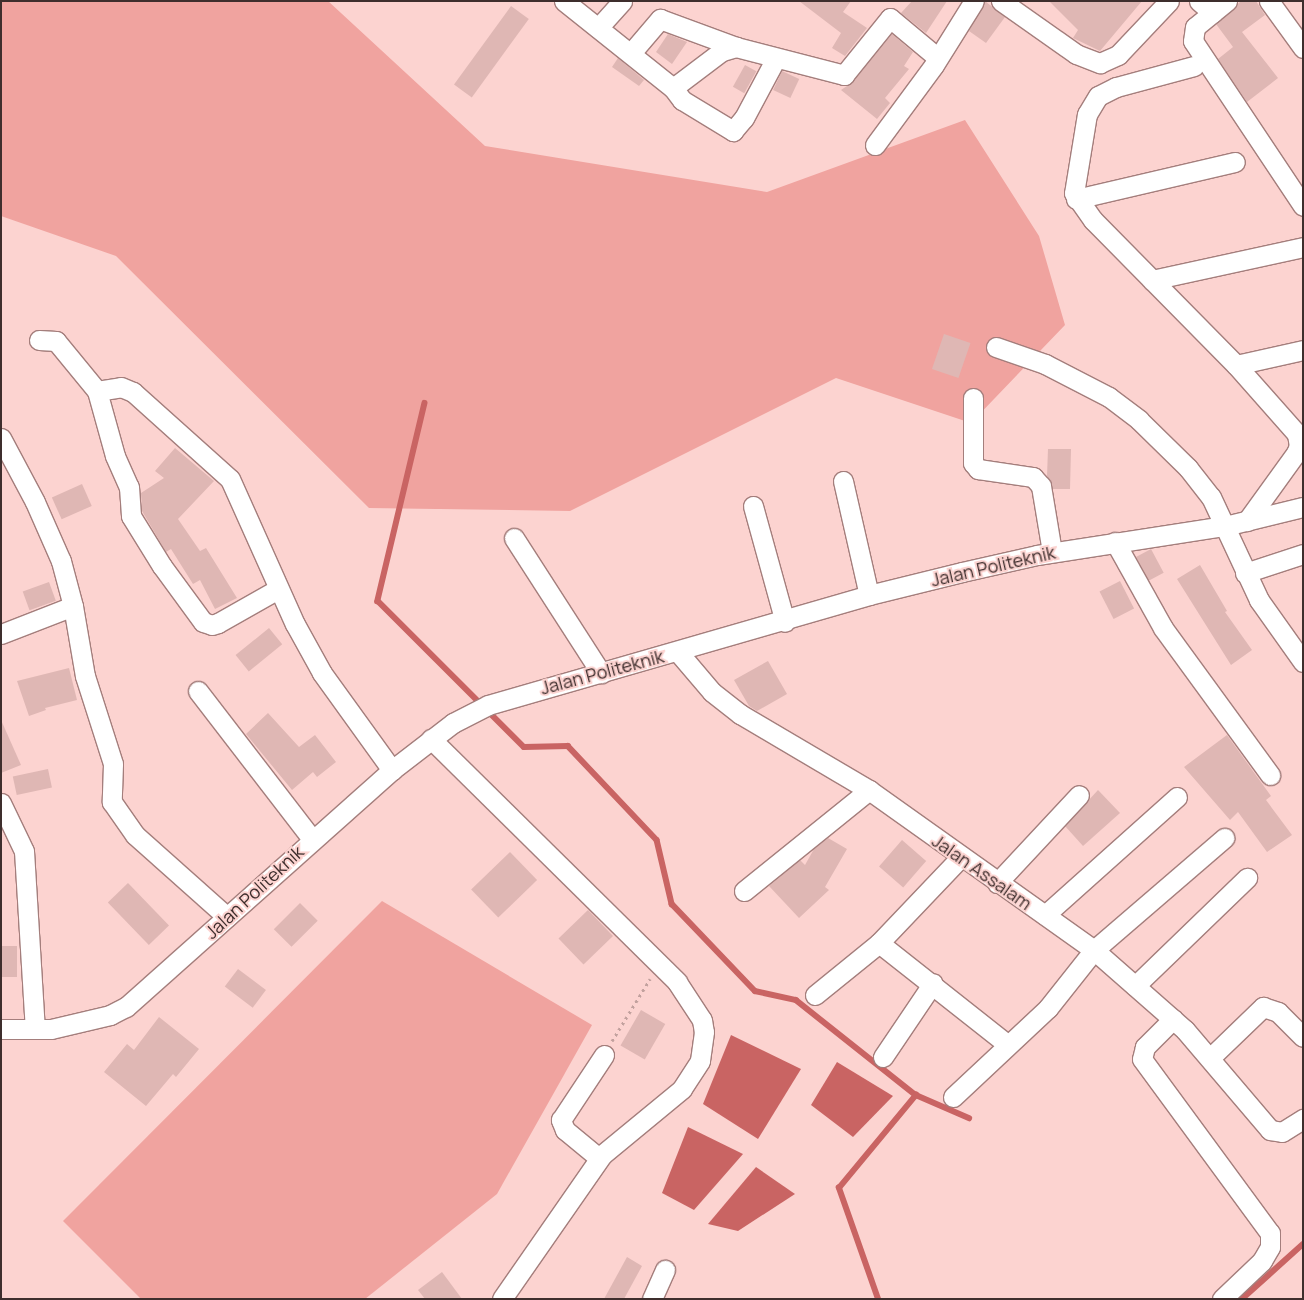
<!DOCTYPE html>
<style>
body{margin:0}
#map{position:relative;width:1304px;height:1300px;overflow:hidden;background:#fcd3d0;font-family:Manrope,sans-serif}
div>[style]{position:absolute}
.green>*{inset:0;background:#f0a39f}
.water>*{inset:0;background:#c96463}
.stream>*{height:5.5px;margin:-2.75px;padding:0 2.75px;transform-origin:2.75px;border-radius:2.75px;background:#c96463}
.building>*{inset:0;background:#dfb7b4;transform-origin:0 0}
.path>*{height:3px;margin-top:-1.5px;transform-origin:0;background:repeating-linear-gradient(90deg,#c2a19e 0 2.5px,transparent 0 6.5px)}
.roads{filter:drop-shadow(1px 0 #a47e7c) drop-shadow(-1px 0 #a47e7c) drop-shadow(0 1px #a47e7c) drop-shadow(0 -1px #a47e7c)}
.minor>*{height:19px;margin:-9.5px;padding:0 9.5px;transform-origin:9.5px;border-radius:9.5px;background:#fff}
span{translate:-50% -50%;white-space:nowrap;text-align:center;line-height:1.15;-webkit-text-stroke:4px #fcd3d0;paint-order:stroke}
.street-label{font-size:18px;color:#3e2e2d}
.frame{position:absolute;inset:0;border:2px solid #3e2e2d;pointer-events:none}
</style>
<div id="map">
<div class="green">
<i style="clip-path:polygon(1px 1px,328px 1px,485px 146px,767px 192px,965px 120px,1039px 236px,1065px 325px,971px 423px,836px 378px,570px 511px,369px 508px,116px 256px,1px 216px)"></i>
<i style="clip-path:polygon(382px 901px,592px 1025px,497px 1194px,365px 1299px,141px 1299px,63px 1221px)"></i>
</div>
<div class="water">
<i style="clip-path:polygon(731px 1035px,801px 1069px,758px 1139px,703px 1104px)"></i>
<i style="clip-path:polygon(837px 1062px,893px 1096px,853px 1137px,811px 1105px)"></i>
<i style="clip-path:polygon(688px 1127px,743px 1154px,694px 1210px,662px 1193px)"></i>
<i style="clip-path:polygon(756px 1167px,795px 1194px,738px 1231px,708px 1224px)"></i>
</div>
<div class="stream">
<i style="left:425px;top:403px;width:204px;rotate:103.4deg"></i>
<i style="left:378px;top:601px;width:206px;rotate:45deg"></i>
<i style="left:524px;top:747px;width:44px;rotate:-1.3deg"></i>
<i style="left:568px;top:746px;width:129px;rotate:46.6deg"></i>
<i style="left:657px;top:840px;width:66px;rotate:76.8deg"></i>
<i style="left:672px;top:904px;width:120px;rotate:46.3deg"></i>
<i style="left:755px;top:991px;width:42px;rotate:12.4deg"></i>
<i style="left:796px;top:1000px;width:153px;rotate:38.4deg"></i>
<i style="left:916px;top:1095px;width:58px;rotate:23.5deg"></i>
<i style="left:878px;top:1299px;width:118px;rotate:-109.4deg"></i>
<i style="left:839px;top:1188px;width:121px;rotate:-50.4deg"></i>
<i style="left:1242px;top:1299px;width:82px;rotate:-42deg"></i>
</div>
<div class="building">
<i style="clip-path:polygon(799px 1px,851px 1px,843px 12px,867px 28px,845px 56px,832px 48px,841px 33px)"></i>
<i style="clip-path:polygon(912px 1px,947px 1px,926px 33px,901px 13px)"></i>
<i style="clip-path:polygon(985px 1px,1005px 17px,986px 43px,969px 31px)"></i>
<i style="clip-path:polygon(1049px 1px,1142px 1px,1100px 51px,1073px 38px,1078px 30px)"></i>
<i style="clip-path:polygon(1241px 1px,1256px 1px,1265px 15px,1242px 32px,1278px 78px,1247px 102px,1218px 59px,1233px 47px,1216px 24px)"></i>
<i style="left:511px;top:6px;width:22px;height:97px;rotate:36deg"></i>
<i style="clip-path:polygon(668px 34px,687px 42px,672px 64px,656px 52px)"></i>
<i style="clip-path:polygon(892px 34px,913px 52px,904px 66px,909px 69px,885px 98px,890px 103px,877px 119px,841px 90px,853px 82px)"></i>
<i style="clip-path:polygon(618px 58px,644px 80px,639px 86px,612px 67px)"></i>
<i style="left:745px;top:65px;width:13px;height:25px;rotate:29deg"></i>
<i style="left:782px;top:71px;width:19px;height:21px;rotate:25deg"></i>
<i style="left:944px;top:334px;width:28px;height:37px;rotate:19deg"></i>
<i style="clip-path:polygon(175px 448px,214px 481px,178px 519px,200px 551px,206px 548px,237px 598px,215px 609px,200px 580px,193px 584px,171px 549px,166px 552px,142px 511px,141px 493px,164px 478px,155px 471px)"></i>
<i style="clip-path:polygon(1048px 449px,1071px 449px,1070px 489px,1053px 489px,1047px 476px)"></i>
<i style="left:82px;top:484px;width:24px;height:33px;rotate:66deg"></i>
<i style="left:1151px;top:549px;width:27px;height:17px;rotate:62deg"></i>
<i style="clip-path:polygon(1200px 565px,1227px 611px,1225px 612px,1252px 650px,1231px 665px,1177px 579px)"></i>
<i style="left:1120px;top:581px;width:31px;height:23px;rotate:63deg"></i>
<i style="left:49px;top:582px;width:20px;height:28px;rotate:70deg"></i>
<i style="left:269px;top:628px;width:21px;height:43px;rotate:51deg"></i>
<i style="clip-path:polygon(768px 661px,787px 694px,757px 711px,749px 706px,734px 680px)"></i>
<i style="clip-path:polygon(69px 668px,77px 700px,45px 708px,46px 710px,29px 716px,17px 681px)"></i>
<i style="clip-path:polygon(268px 713px,299px 747px,315px 735px,336px 762px,317px 777px,313px 772px,292px 790px,246px 734px)"></i>
<i style="clip-path:polygon(1px 720px,21px 765px,1px 773px)"></i>
<i style="clip-path:polygon(1227px 735px,1271px 796px,1266px 800px,1292px 835px,1267px 852px,1238px 812px,1230px 820px,1184px 767px)"></i>
<i style="left:48px;top:769px;width:19px;height:36px;rotate:78deg"></i>
<i style="clip-path:polygon(1098px 790px,1120px 813px,1083px 846px,1065px 826px)"></i>
<i style="clip-path:polygon(828px 838px,847px 849px,825px 887px,829px 890px,799px 918px,769px 886px,800px 860px,805px 865px,814px 849px)"></i>
<i style="left:902px;top:840px;width:32px;height:35px;rotate:41deg"></i>
<i style="left:510px;top:852px;width:39px;height:54px;rotate:46deg"></i>
<i style="left:128px;top:883px;width:59px;height:28px;rotate:46deg"></i>
<i style="left:300px;top:903px;width:25px;height:37px;rotate:45deg"></i>
<i style="left:588px;top:910px;width:36px;height:41px;rotate:46deg"></i>
<i style="left:1px;top:946px;width:16px;height:31px"></i>
<i style="left:238px;top:969px;width:35px;height:22px;rotate:37deg"></i>
<i style="left:641px;top:1010px;width:28px;height:41px;rotate:30deg"></i>
<i style="clip-path:polygon(159px 1017px,199px 1049px,176px 1077px,173px 1074px,146px 1106px,104px 1072px,127px 1044px,134px 1050px)"></i>
<i style="clip-path:polygon(627px 1257px,642px 1266px,624px 1299px,604px 1299px)"></i>
<i style="clip-path:polygon(442px 1272px,462px 1299px,425px 1299px,418px 1290px)"></i>
</div>
<div class="path">
<i style="left:612px;top:1041px;width:73px;rotate:-58.5deg"></i>
</div>
<div class="roads">
<div class="minor">
<i style="left:564px;top:1px;width:139px;rotate:38.6deg"></i>
<i style="left:673px;top:88px;width:61px;rotate:-37.1deg"></i>
<i style="left:722px;top:51px;width:15px;rotate:-16deg"></i>
<i style="left:736px;top:47px;width:112px;rotate:14.5deg"></i>
<i style="left:844px;top:75px;width:73px;rotate:-51.1deg"></i>
<i style="left:890px;top:18px;width:62px;rotate:39.8deg"></i>
<i style="left:1001px;top:1px;width:92px;rotate:35.2deg"></i>
<i style="left:1076px;top:54px;width:26px;rotate:21deg"></i>
<i style="left:1100px;top:63px;width:20px;rotate:-24deg"></i>
<i style="left:1118px;top:55px;width:74px;rotate:-46.6deg"></i>
<i style="left:1199px;top:1px;width:18px;rotate:41deg"></i>
<i style="left:1227px;top:1px;width:41px;rotate:140.9deg"></i>
<i style="left:1195px;top:27px;width:14px;rotate:98deg"></i>
<i style="left:1193px;top:41px;width:198px;rotate:56.3deg"></i>
<i style="left:1269px;top:1px;width:58px;rotate:54.1deg"></i>
<i style="left:598px;top:28px;width:36px;rotate:-48deg"></i>
<i style="left:631px;top:53px;width:45px;rotate:-49.5deg"></i>
<i style="left:660px;top:19px;width:81px;rotate:20.2deg"></i>
<i style="left:1194px;top:66px;width:81px;rotate:164.9deg"></i>
<i style="left:1116px;top:87px;width:20px;rotate:153deg"></i>
<i style="left:1098px;top:96px;width:21px;rotate:121deg"></i>
<i style="left:1087px;top:114px;width:80px;rotate:99.3deg"></i>
<i style="left:1074px;top:193px;width:33px;rotate:55deg"></i>
<i style="left:1093px;top:220px;width:204px;rotate:45.4deg"></i>
<i style="left:1236px;top:365px;width:92px;rotate:48.5deg"></i>
<i style="left:1297px;top:434px;width:12px;rotate:81deg"></i>
<i style="left:1299px;top:446px;width:8px;rotate:113deg"></i>
<i style="left:1296px;top:453px;width:84px;rotate:125.8deg"></i>
<i style="left:673px;top:88px;width:15px;rotate:53deg"></i>
<i style="left:682px;top:100px;width:60px;rotate:31.3deg"></i>
<i style="left:733px;top:131px;width:17px;rotate:-50deg"></i>
<i style="left:744px;top:118px;width:68px;rotate:-61.9deg"></i>
<i style="left:875px;top:145px;width:99px;rotate:-53.6deg"></i>
<i style="left:934px;top:65px;width:75px;rotate:-58deg"></i>
<i style="left:1076px;top:199px;width:163px;rotate:-13.1deg"></i>
<i style="left:1152px;top:280px;width:155px;rotate:-12.3deg"></i>
<i style="left:39px;top:340px;width:17px;rotate:3deg"></i>
<i style="left:56px;top:341px;width:65px;rotate:50.6deg"></i>
<i style="left:97px;top:391px;width:67px;rotate:74.5deg"></i>
<i style="left:115px;top:456px;width:34px;rotate:66deg"></i>
<i style="left:129px;top:487px;width:29px;rotate:86deg"></i>
<i style="left:131px;top:516px;width:59px;rotate:58.2deg"></i>
<i style="left:162px;top:566px;width:69px;rotate:53.8deg"></i>
<i style="left:203px;top:622px;width:9px;rotate:18deg"></i>
<i style="left:212px;top:625px;width:6px;rotate:-18deg"></i>
<i style="left:218px;top:623px;width:69px;rotate:-29.5deg"></i>
<i style="left:996px;top:347px;width:52px;rotate:19.1deg"></i>
<i style="left:1045px;top:364px;width:72px;rotate:27.3deg"></i>
<i style="left:1109px;top:397px;width:38px;rotate:37deg"></i>
<i style="left:1139px;top:420px;width:69px;rotate:44.4deg"></i>
<i style="left:1188px;top:468px;width:37px;rotate:52deg"></i>
<i style="left:1211px;top:497px;width:114px;rotate:65deg"></i>
<i style="left:1259px;top:600px;width:76px;rotate:54.6deg"></i>
<i style="left:1236px;top:365px;width:69px;rotate:-12.6deg"></i>
<i style="left:97px;top:391px;width:24px;rotate:-9deg"></i>
<i style="left:121px;top:387px;width:13px;rotate:23deg"></i>
<i style="left:133px;top:392px;width:130px;rotate:41.9deg"></i>
<i style="left:230px;top:479px;width:159px;rotate:65.9deg"></i>
<i style="left:295px;top:624px;width:56px;rotate:61.1deg"></i>
<i style="left:322px;top:673px;width:120px;rotate:54.2deg"></i>
<i style="left:973px;top:398px;width:65px;rotate:90deg"></i>
<i style="left:973px;top:463px;width:8px;rotate:50deg"></i>
<i style="left:978px;top:469px;width:56px;rotate:8.3deg"></i>
<i style="left:1033px;top:477px;width:12px;rotate:48deg"></i>
<i style="left:1041px;top:486px;width:67px;rotate:80.5deg"></i>
<i style="left:1px;top:438px;width:72px;rotate:62deg"></i>
<i style="left:35px;top:502px;width:64px;rotate:66.2deg"></i>
<i style="left:61px;top:561px;width:47px;rotate:75.1deg"></i>
<i style="left:73px;top:606px;width:71px;rotate:80.3deg"></i>
<i style="left:85px;top:676px;width:92px;rotate:72.3deg"></i>
<i style="left:113px;top:764px;width:38px;rotate:92deg"></i>
<i style="left:112px;top:802px;width:40px;rotate:55.1deg"></i>
<i style="left:135px;top:835px;width:123px;rotate:41.7deg"></i>
<i style="left:843px;top:481px;width:117px;rotate:77.2deg"></i>
<i style="left:753px;top:506px;width:120px;rotate:74.6deg"></i>
<i style="left:514px;top:538px;width:161px;rotate:57.2deg"></i>
<i style="left:1115px;top:542px;width:98px;rotate:60.8deg"></i>
<i style="left:1163px;top:628px;width:182px;rotate:53.9deg"></i>
<i style="left:1245px;top:573px;width:61px;rotate:-18.1deg"></i>
<i style="left:1px;top:634px;width:77px;rotate:-21.3deg"></i>
<i style="left:678px;top:652px;width:52px;rotate:49.6deg"></i>
<i style="left:712px;top:692px;width:36px;rotate:38deg"></i>
<i style="left:740px;top:714px;width:150px;rotate:30.5deg"></i>
<i style="left:869px;top:790px;width:276px;rotate:35.4deg"></i>
<i style="left:1094px;top:950px;width:121px;rotate:41.3deg"></i>
<i style="left:1185px;top:1030px;width:131px;rotate:49.6deg"></i>
<i style="left:1270px;top:1130px;width:12px;rotate:9deg"></i>
<i style="left:1282px;top:1132px;width:25px;rotate:-32deg"></i>
<i style="left:198px;top:691px;width:187px;rotate:52.4deg"></i>
<i style="left:431px;top:739px;width:346px;rotate:44.6deg"></i>
<i style="left:677px;top:982px;width:45px;rotate:56.7deg"></i>
<i style="left:702px;top:1020px;width:12px;rotate:81deg"></i>
<i style="left:704px;top:1032px;width:29px;rotate:98deg"></i>
<i style="left:700px;top:1061px;width:33px;rotate:123deg"></i>
<i style="left:682px;top:1089px;width:104px;rotate:140.5deg"></i>
<i style="left:602px;top:1155px;width:175px;rotate:124.8deg"></i>
<i style="left:1px;top:803px;width:53px;rotate:64.4deg"></i>
<i style="left:24px;top:851px;width:178px;rotate:86.5deg"></i>
<i style="left:997px;top:883px;width:120px;rotate:-47deg"></i>
<i style="left:744px;top:891px;width:161px;rotate:-38.9deg"></i>
<i style="left:1045px;top:915px;width:177px;rotate:-41.8deg"></i>
<i style="left:879px;top:943px;width:164px;rotate:38.3deg"></i>
<i style="left:1135px;top:986px;width:156px;rotate:-44deg"></i>
<i style="left:815px;top:995px;width:82px;rotate:-39.1deg"></i>
<i style="left:879px;top:943px;width:117px;rotate:-46.4deg"></i>
<i style="left:1173px;top:1019px;width:40px;rotate:135deg"></i>
<i style="left:1145px;top:1047px;width:12px;rotate:104deg"></i>
<i style="left:1142px;top:1059px;width:216px;rotate:53.7deg"></i>
<i style="left:1270px;top:1233px;width:14px;rotate:90deg"></i>
<i style="left:1270px;top:1247px;width:16px;rotate:120deg"></i>
<i style="left:1262px;top:1261px;width:55px;rotate:136.5deg"></i>
<i style="left:1px;top:1029px;width:50px"></i>
<i style="left:51px;top:1029px;width:61px;rotate:-13.3deg"></i>
<i style="left:110px;top:1015px;width:18px;rotate:-27deg"></i>
<i style="left:126px;top:1007px;width:356px;rotate:-41.7deg"></i>
<i style="left:392px;top:770px;width:77px;rotate:-37.6deg"></i>
<i style="left:453px;top:723px;width:39px;rotate:-27deg"></i>
<i style="left:488px;top:705px;width:397px;rotate:-16.1deg"></i>
<i style="left:869px;top:595px;width:96px;rotate:-13.9deg"></i>
<i style="left:962px;top:572px;width:77px;rotate:-12.8deg"></i>
<i style="left:1037px;top:555px;width:190px;rotate:-8.8deg"></i>
<i style="left:1225px;top:526px;width:80px;rotate:-13.7deg"></i>
<i style="left:883px;top:1057px;width:89px;rotate:-56deg"></i>
<i style="left:1210px;top:1058px;width:74px;rotate:-43.9deg"></i>
<i style="left:1263px;top:1007px;width:16px;rotate:18deg"></i>
<i style="left:1278px;top:1012px;width:35px;rotate:45deg"></i>
<i style="left:953px;top:1097px;width:130px;rotate:-43.1deg"></i>
<i style="left:1048px;top:1008px;width:74px;rotate:-51.6deg"></i>
<i style="left:1094px;top:950px;width:172px;rotate:-40.7deg"></i>
<i style="left:599px;top:1158px;width:44px;rotate:-140.5deg"></i>
<i style="left:565px;top:1130px;width:11px;rotate:-112deg"></i>
<i style="left:561px;top:1120px;width:78px;rotate:-56.5deg"></i>
<i style="left:652px;top:1299px;width:32px;rotate:-66deg"></i>
</div>
</div>
<div class="street-label">
<span style="left:993px;top:566px;rotate:-13deg">Jalan Politeknik</span>
<span style="left:602px;top:672px;rotate:-15deg">Jalan Politeknik</span>
<span style="left:982px;top:872px;rotate:35deg">Jalan Assalam</span>
<span style="left:254px;top:892px;rotate:-43deg">Jalan Politeknik</span>
</div>
<div class="frame"></div>
</div>
